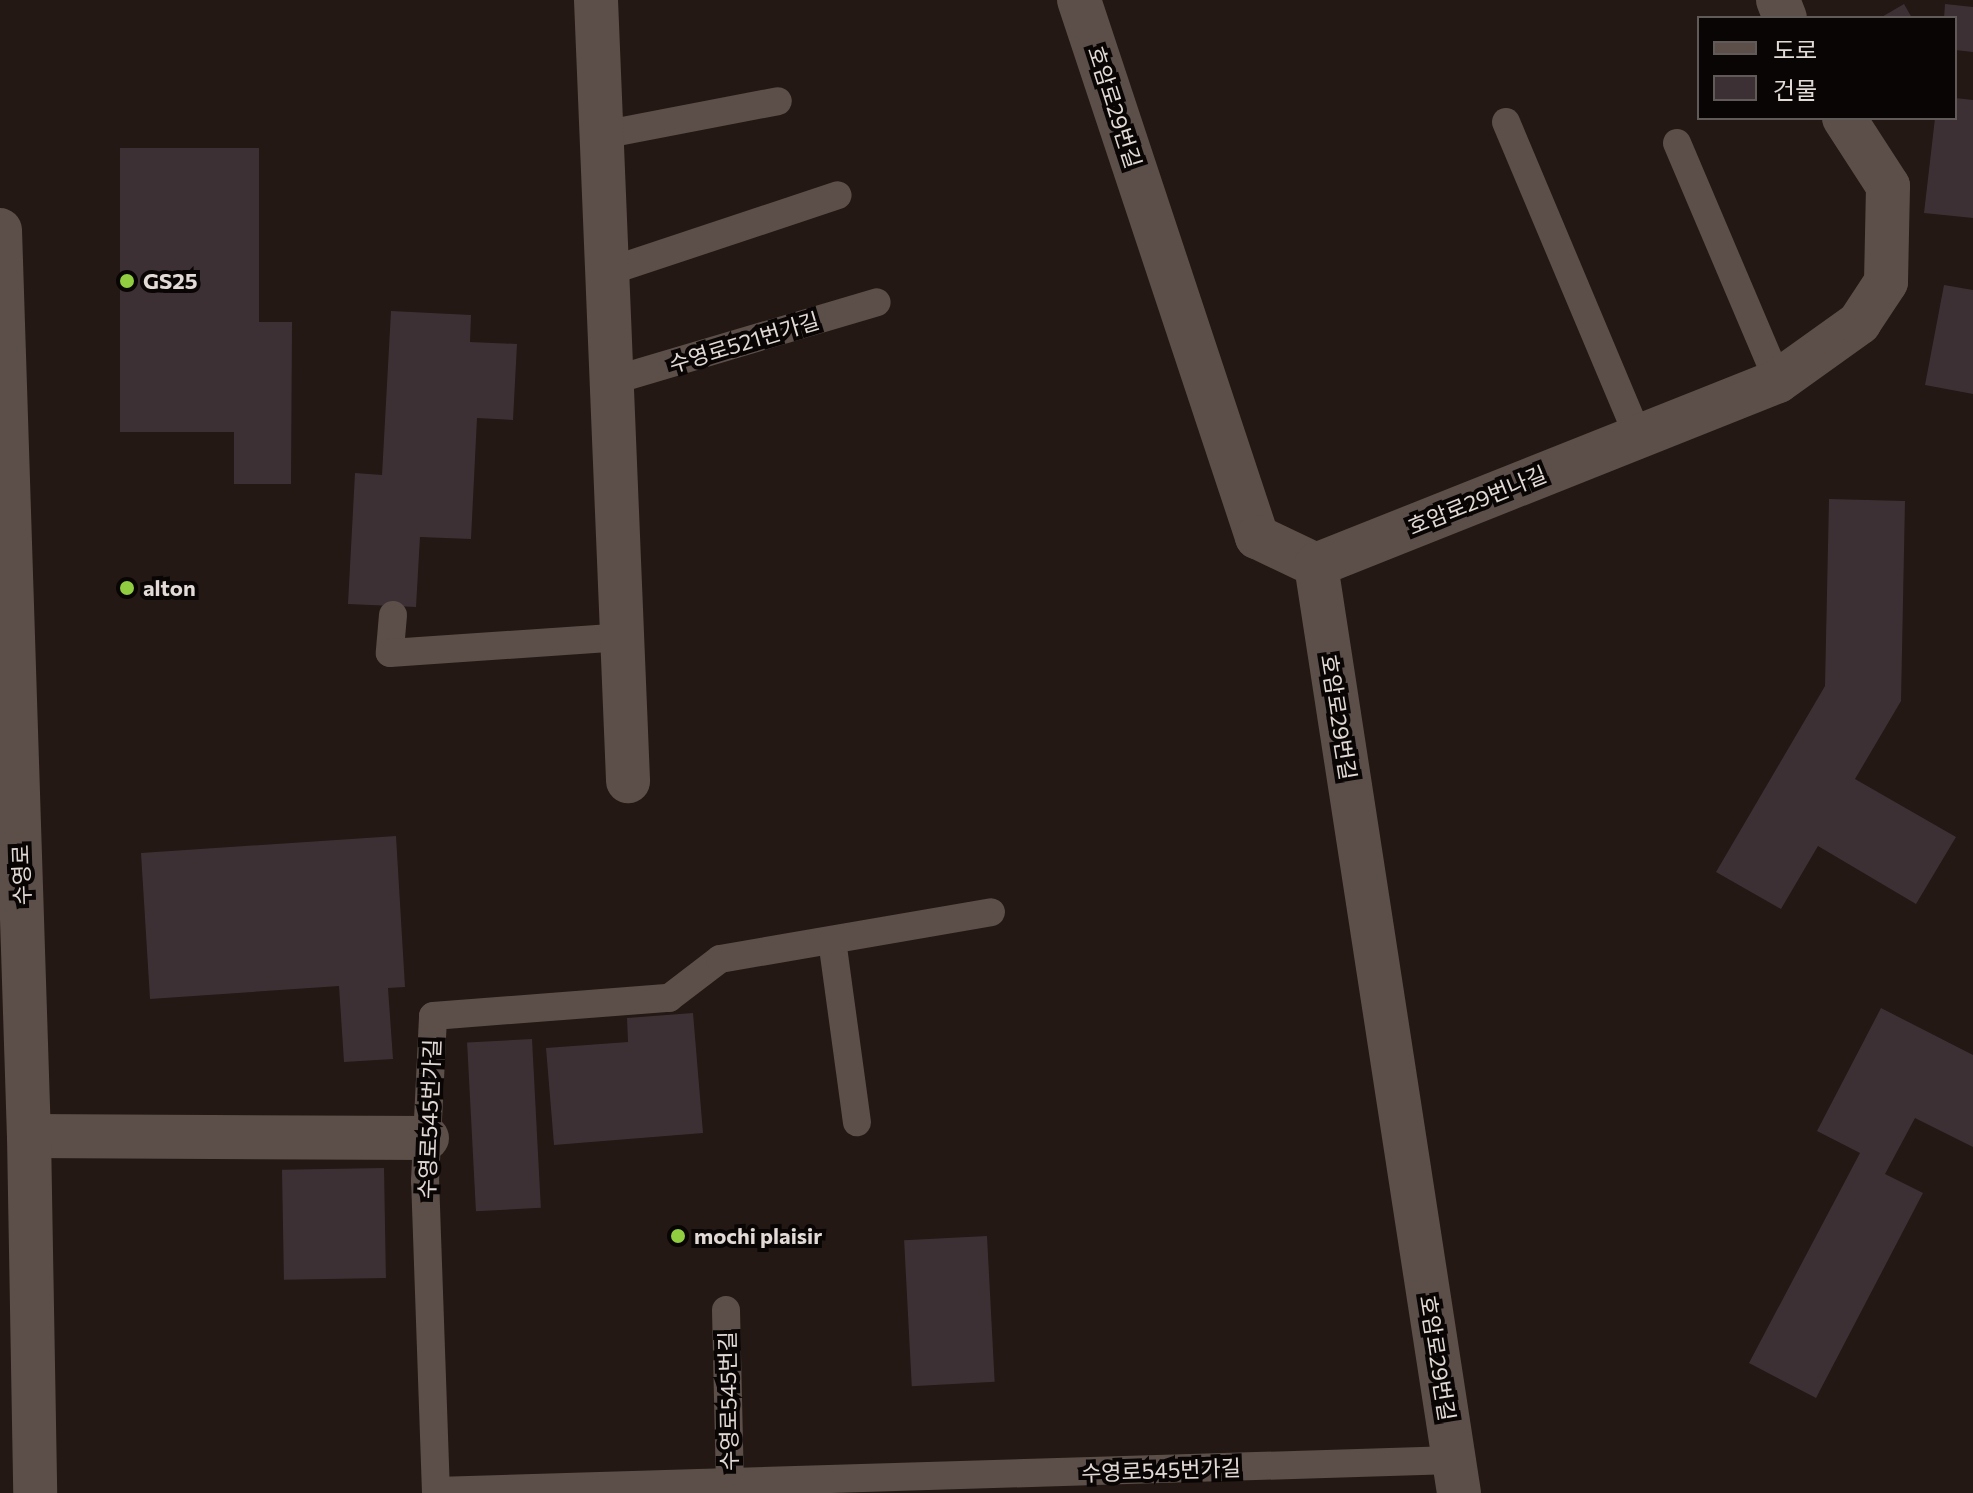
<!DOCTYPE html>
<meta charset="utf-8">
<style>
body{margin:0}
#map{position:relative;width:1973px;height:1493px;overflow:hidden;background:#231813;font-family:Commissioner,"Noto Sans KR",sans-serif}
div>[style]{position:absolute}
.building>*{inset:0;background:#3c3035;transform-origin:0 0}
.service>*{height:28px;margin:-14px;padding:0 14px;transform-origin:14px;border-radius:14px;background:#5c4f49}
.minor>*{height:44px;margin:-22px;padding:0 22px;transform-origin:22px;border-radius:22px;background:#5c4f49}
.tertiary>*{height:44px;margin:-22px;padding:0 22px;transform-origin:22px;border-radius:22px;background:#5c4f49}
.secondary>*{height:44px;margin:-22px;padding:0 22px;transform-origin:22px;border-radius:22px;background:#5c4f49}
.dots>*{width:22px;height:22px;translate:-50% -50%;box-sizing:border-box;border:4px solid #090504;border-radius:50%}
span{translate:-50% -50%;white-space:nowrap;text-align:center;line-height:1.15;-webkit-text-stroke:8px #090504;paint-order:stroke}
.street-label{font-size:22px;color:#e2dad6}
.poi-label{font-size:22px;color:#e2dad6;font-weight:700}
.left{translate:0 -50%;text-align:left}
.legend{position:absolute;left:1697px;top:16px;width:260px;height:104px;box-sizing:border-box;background:#090504;border:2px solid #605a58;margin:0;padding:10px 14px;list-style:none;font-size:24px;color:#e2dad6}
.legend li{display:flex;align-items:center;gap:16px;height:40px}
.legend b{width:40px;border:2px solid #605a58}
</style>
<div id="map">
<div class="building">
<i style="clip-path:polygon(1904px 4px,1912px 18px,1880px 18px)"></i>
<i style="clip-path:polygon(1945px 4px,1973px 7px,1973px 52px,1955px 50px,1955px 18px,1944px 18px)"></i>
<i style="clip-path:polygon(1955px 98px,1973px 100px,1973px 218px,1924px 213px,1935px 118px,1955px 118px)"></i>
<i style="clip-path:polygon(120px 148px,259px 148px,259px 322px,292px 322px,291px 484px,234px 484px,234px 432px,120px 432px)"></i>
<i style="clip-path:polygon(1944px 285px,1973px 290px,1973px 394px,1925px 385px)"></i>
<i style="clip-path:polygon(391px 311px,471px 315px,470px 342px,517px 344px,513px 420px,477px 418px,471px 539px,420px 537px,416px 607px,348px 604px,355px 473px,382px 475px)"></i>
<i style="clip-path:polygon(1829px 499px,1905px 501px,1901px 701px,1855px 779px,1956px 837px,1916px 904px,1818px 846px,1781px 909px,1716px 872px,1825px 686px)"></i>
<i style="clip-path:polygon(396px 836px,405px 987px,388px 988px,393px 1059px,344px 1062px,339px 986px,150px 999px,141px 853px)"></i>
<i style="clip-path:polygon(1881px 1008px,1973px 1055px,1973px 1147px,1915px 1118px,1885px 1174px,1923px 1193px,1816px 1398px,1749px 1363px,1860px 1153px,1817px 1131px)"></i>
<i style="clip-path:polygon(693px 1013px,703px 1133px,554px 1145px,546px 1048px,628px 1042px,627px 1018px)"></i>
<i style="left:532px;top:1039px;width:169px;height:65px;rotate:87deg"></i>
<i style="left:384px;top:1168px;width:110px;height:102px;rotate:89deg"></i>
<i style="left:987px;top:1236px;width:146px;height:83px;rotate:87deg"></i>
</div>
<div class="service">
<i style="left:1506px;top:122px;width:341px;rotate:67.2deg"></i>
<i style="left:602px;top:135px;width:179px;rotate:-10.9deg"></i>
<i style="left:1677px;top:143px;width:259px;rotate:67deg"></i>
<i style="left:607px;top:272px;width:243px;rotate:-18.4deg"></i>
<i style="left:611px;top:381px;width:277px;rotate:-16.5deg"></i>
<i style="left:393px;top:615px;width:38px;rotate:95deg"></i>
<i style="left:390px;top:653px;width:233px;rotate:-3.9deg"></i>
<i style="left:832px;top:940px;width:184px;rotate:82.2deg"></i>
<i style="left:726px;top:1310px;width:183px;rotate:88.7deg"></i>
<i style="left:436px;top:1491px;width:1018px;rotate:-1.74deg"></i>
<i style="left:436px;top:1493px;width:312px;rotate:-92deg"></i>
<i style="left:425px;top:1181px;width:165px;rotate:-87.2deg"></i>
<i style="left:433px;top:1016px;width:237px;rotate:-4.4deg"></i>
<i style="left:669px;top:998px;width:64px;rotate:-37.4deg"></i>
<i style="left:720px;top:959px;width:275px;rotate:-9.8deg"></i>
</div>
<div class="minor">
<i style="left:596px;top:0;width:782px;rotate:87.65deg"></i>
<i style="left:1079px;top:0;width:566px;rotate:71.66deg"></i>
<i style="left:1257px;top:537px;width:65px;rotate:25.4deg"></i>
<i style="left:1316px;top:565px;width:497px;rotate:-21.7deg"></i>
<i style="left:1778px;top:381px;width:100px;rotate:-35.6deg"></i>
<i style="left:1859px;top:323px;width:49px;rotate:-56.6deg"></i>
<i style="left:1886px;top:282px;width:96px;rotate:-88.8deg"></i>
<i style="left:1888px;top:186px;width:81px;rotate:-122.9deg"></i>
<i style="left:1778px;top:0;width:19px;rotate:69deg"></i>
<i style="left:29px;top:1136px;width:398px;rotate:0.3deg"></i>
</div>
<div class="tertiary">
<i style="left:1316px;top:565px;width:939px;rotate:81.24deg"></i>
</div>
<div class="secondary">
<i style="left:0;top:230px;width:906px;rotate:88.17deg"></i>
<i style="left:29px;top:1136px;width:357px;rotate:89deg"></i>
</div>
<div class="dots">
<i style="left:127px;top:281px;background:#90cd41"></i>
<i style="left:127px;top:588px;background:#90cd41"></i>
<i style="left:678px;top:1236px;background:#90cd41"></i>
</div>
<div class="street-label">
<span style="left:1115px;top:107px;rotate:72deg">호암로29번길</span>
<span style="left:744px;top:342px;rotate:-17deg">수영로521번가길</span>
<span style="left:1477px;top:500px;rotate:-22deg">호암로29번나길</span>
<span style="left:1339px;top:717px;rotate:81deg">호암로29번길</span>
<span style="left:21px;top:875px;rotate:-92deg">수영로</span>
<span style="left:429px;top:1119px;rotate:-88deg">수영로545번가길</span>
<span style="left:1438px;top:1358px;rotate:81deg">호암로29번길</span>
<span style="left:728px;top:1401px;rotate:-91deg">수영로545번길</span>
<span style="left:1161px;top:1470px;rotate:-2deg">수영로545번가길</span>
</div>
<div class="poi-label">
<span class="left" style="left:143px;top:281px">GS25</span>
<span class="left" style="left:143px;top:588px">alton</span>
<span class="left" style="left:694px;top:1236px">mochi plaisir</span>
</div>
<ul class="legend">
<li><b style="height:10px;background:#5c4f49"></b>도로</li>
<li><b style="height:22px;background:#3c3035"></b>건물</li>
</ul>
</div>
